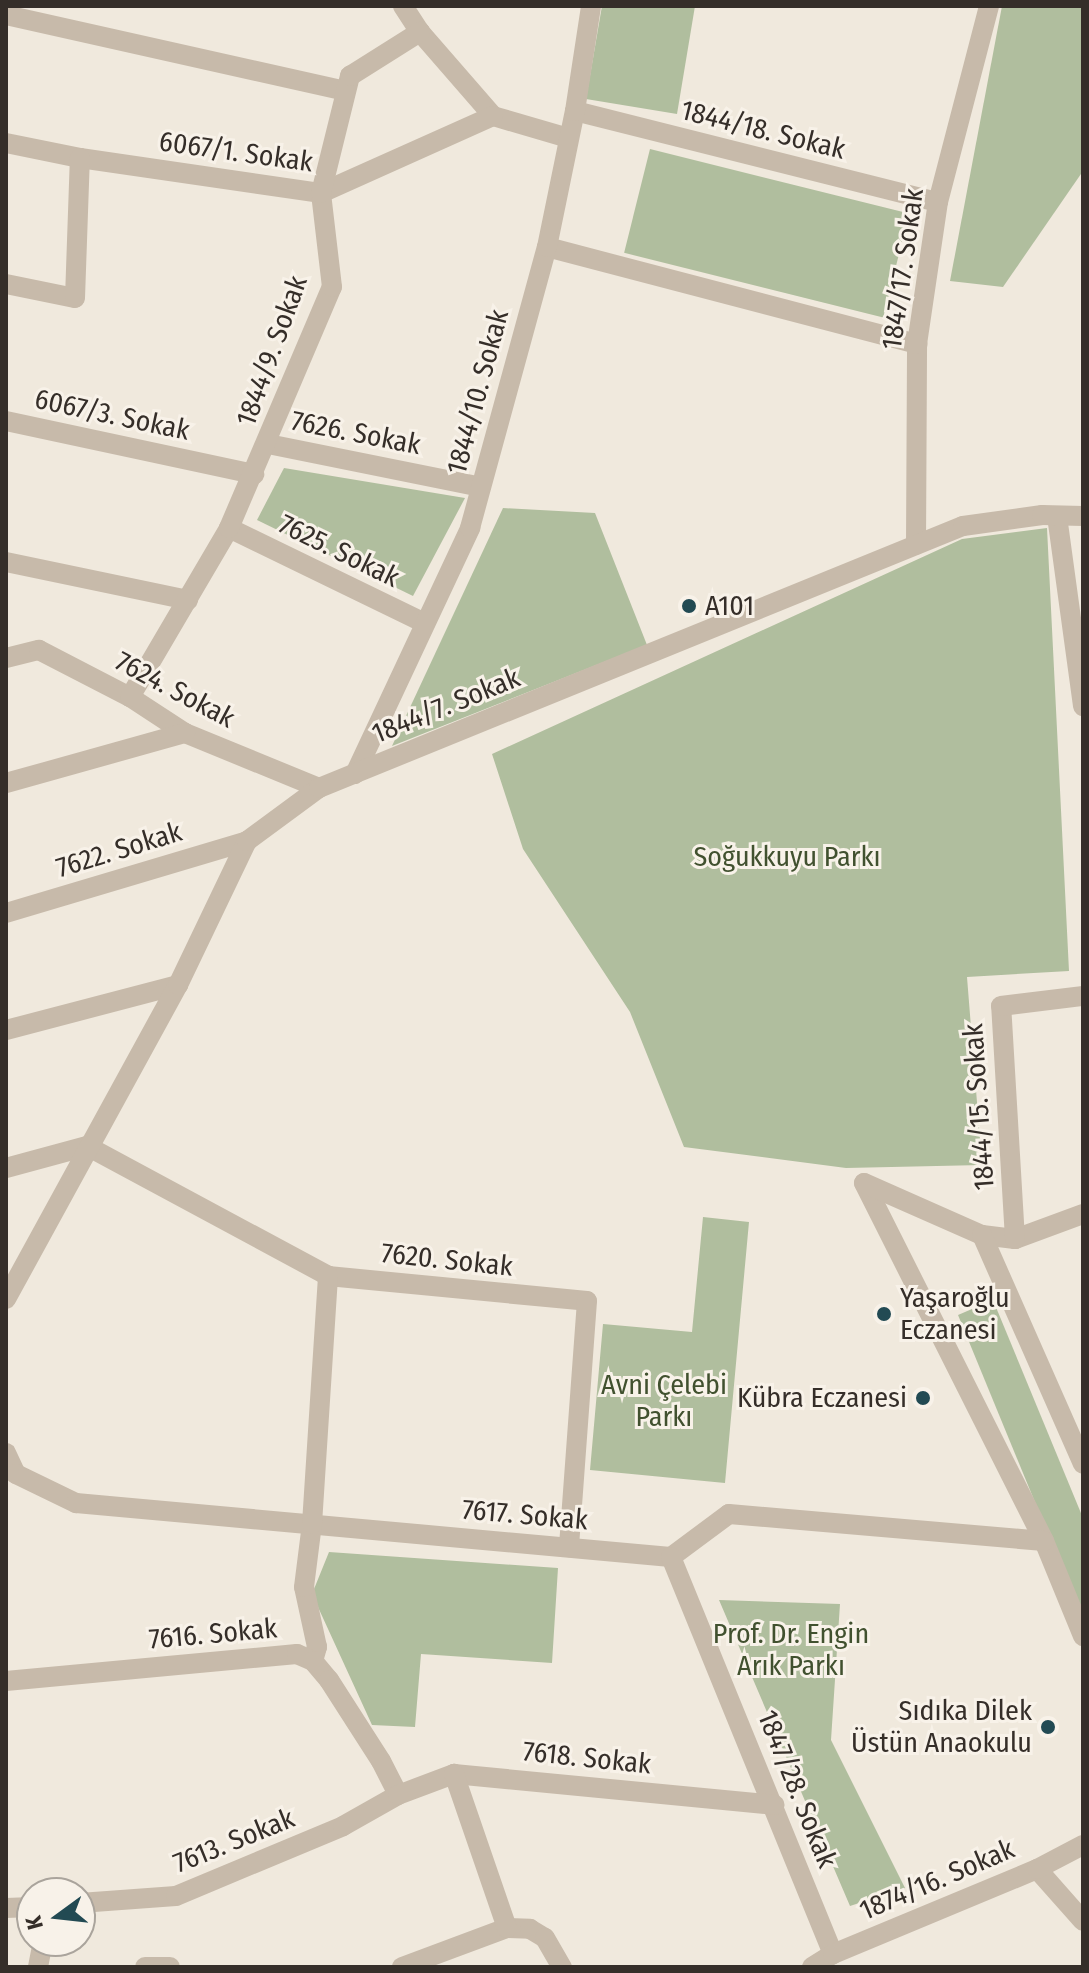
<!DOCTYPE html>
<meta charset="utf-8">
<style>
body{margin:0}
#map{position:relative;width:1089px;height:1973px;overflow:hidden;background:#f0e9dd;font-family:"Fira Sans Condensed",sans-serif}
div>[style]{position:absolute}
.green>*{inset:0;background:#b0be9e;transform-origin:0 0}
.minor>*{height:20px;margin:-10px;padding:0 10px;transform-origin:10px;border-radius:10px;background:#c7baaa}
.dots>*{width:22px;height:22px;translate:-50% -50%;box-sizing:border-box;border:4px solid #f8f2e9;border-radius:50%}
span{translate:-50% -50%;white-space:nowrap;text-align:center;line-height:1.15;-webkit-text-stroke:6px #f8f2e9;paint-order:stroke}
.street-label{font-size:28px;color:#352e29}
.poi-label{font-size:28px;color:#352e29}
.left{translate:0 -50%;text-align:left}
.right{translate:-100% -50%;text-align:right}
.park-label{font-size:28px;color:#41512f}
.frame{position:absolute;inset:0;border:8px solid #352e29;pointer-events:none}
.north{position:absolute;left:16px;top:1877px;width:80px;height:80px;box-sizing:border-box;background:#f8f2e9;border:2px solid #aaa49c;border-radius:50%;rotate:255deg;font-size:22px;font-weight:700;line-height:32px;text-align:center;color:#352e29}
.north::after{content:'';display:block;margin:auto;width:28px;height:36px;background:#224a53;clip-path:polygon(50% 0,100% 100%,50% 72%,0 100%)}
</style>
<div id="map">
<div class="green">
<i style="clip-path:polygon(602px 6px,695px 6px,677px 114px,586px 99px)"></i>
<i style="clip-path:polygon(1002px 6px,1083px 7px,1083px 171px,1003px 287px,950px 281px)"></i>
<i style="left:650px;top:149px;width:267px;height:107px;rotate:14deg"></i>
<i style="clip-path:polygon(284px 468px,465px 498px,413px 596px,257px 520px)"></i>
<i style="clip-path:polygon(503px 508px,595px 513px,647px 645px,392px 746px)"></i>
<i style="clip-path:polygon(1047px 528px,1069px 971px,967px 977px,982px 1165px,846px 1168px,684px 1147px,630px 1012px,523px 849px,492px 754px,962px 539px)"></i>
<i style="clip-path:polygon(703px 1217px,749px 1222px,725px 1483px,590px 1470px,603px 1324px,692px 1332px)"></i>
<i style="clip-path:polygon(993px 1300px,1083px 1518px,1083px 1619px,958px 1315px)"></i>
<i style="clip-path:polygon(329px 1552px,558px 1568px,552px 1663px,421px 1654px,415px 1727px,372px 1725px,312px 1594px)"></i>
<i style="clip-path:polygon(719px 1600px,840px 1604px,831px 1740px,905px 1888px,850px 1906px)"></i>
</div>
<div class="minor">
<i style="left:403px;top:6px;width:31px;rotate:57deg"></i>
<i style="left:420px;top:32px;width:111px;rotate:49deg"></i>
<i style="left:6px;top:15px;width:347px;rotate:12.6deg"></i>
<i style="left:575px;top:111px;width:374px;rotate:14.1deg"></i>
<i style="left:493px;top:116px;width:78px;rotate:16.3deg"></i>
<i style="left:6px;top:143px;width:76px;rotate:11.5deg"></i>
<i style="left:80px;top:158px;width:244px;rotate:8.3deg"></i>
<i style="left:321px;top:193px;width:188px;rotate:-24.1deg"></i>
<i style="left:547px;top:247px;width:383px;rotate:14.7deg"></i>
<i style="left:6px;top:284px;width:70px;rotate:11.5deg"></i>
<i style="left:75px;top:298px;width:140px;rotate:-88deg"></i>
<i style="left:6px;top:421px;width:254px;rotate:12.1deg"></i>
<i style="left:268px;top:444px;width:217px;rotate:11.4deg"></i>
<i style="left:1057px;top:516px;width:192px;rotate:82.2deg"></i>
<i style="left:229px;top:528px;width:218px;rotate:25.9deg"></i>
<i style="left:916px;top:545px;width:201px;rotate:-89.7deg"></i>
<i style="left:917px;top:344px;width:144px;rotate:-81.6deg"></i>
<i style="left:938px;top:202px;width:203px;rotate:-75.4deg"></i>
<i style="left:6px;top:562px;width:186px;rotate:11.8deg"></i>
<i style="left:6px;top:658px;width:34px;rotate:-14deg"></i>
<i style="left:39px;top:650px;width:102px;rotate:27.3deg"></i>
<i style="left:130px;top:697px;width:66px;rotate:33.2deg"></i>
<i style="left:185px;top:733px;width:145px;rotate:22.3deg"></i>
<i style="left:130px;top:697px;width:196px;rotate:-59.6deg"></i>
<i style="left:229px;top:528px;width:262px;rotate:-66.9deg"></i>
<i style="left:332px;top:287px;width:95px;rotate:-96.7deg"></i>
<i style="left:321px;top:193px;width:121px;rotate:-76.1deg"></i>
<i style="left:350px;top:76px;width:83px;rotate:-32.2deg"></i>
<i style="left:355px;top:774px;width:272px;rotate:-64.9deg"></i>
<i style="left:470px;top:528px;width:291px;rotate:-74.7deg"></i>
<i style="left:547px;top:247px;width:139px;rotate:-78.4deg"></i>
<i style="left:575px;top:111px;width:106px;rotate:-81.3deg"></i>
<i style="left:6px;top:783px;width:186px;rotate:-15.6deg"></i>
<i style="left:6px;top:913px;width:252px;rotate:-16.6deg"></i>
<i style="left:6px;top:1030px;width:178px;rotate:-14.7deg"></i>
<i style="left:87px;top:1146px;width:274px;rotate:28.3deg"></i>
<i style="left:328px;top:1276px;width:260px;rotate:5.5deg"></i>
<i style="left:587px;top:1301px;width:247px;rotate:94.2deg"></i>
<i style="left:6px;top:1168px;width:84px;rotate:-15.2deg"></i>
<i style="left:864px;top:1183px;width:401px;rotate:63.3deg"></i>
<i style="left:1044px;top:1541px;width:103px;rotate:67.7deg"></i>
<i style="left:864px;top:1183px;width:129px;rotate:23.8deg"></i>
<i style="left:982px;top:1235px;width:33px;rotate:7deg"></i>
<i style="left:1015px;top:1239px;width:72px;rotate:-20.2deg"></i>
<i style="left:982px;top:1235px;width:250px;rotate:66.2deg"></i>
<i style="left:1015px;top:1239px;width:233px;rotate:-93.4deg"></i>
<i style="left:1001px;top:1006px;width:83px;rotate:-7deg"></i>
<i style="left:6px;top:1299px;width:358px;rotate:-61.3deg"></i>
<i style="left:178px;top:985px;width:160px;rotate:-64.4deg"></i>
<i style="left:247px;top:841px;width:89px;rotate:-36.4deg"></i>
<i style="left:319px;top:788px;width:695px;rotate:-22.14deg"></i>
<i style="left:963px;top:526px;width:80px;rotate:-7.9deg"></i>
<i style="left:1042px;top:515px;width:41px;rotate:1.4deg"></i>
<i style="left:6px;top:1453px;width:23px;rotate:65deg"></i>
<i style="left:16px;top:1474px;width:67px;rotate:25.8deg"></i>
<i style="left:76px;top:1503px;width:597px;rotate:5.19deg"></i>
<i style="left:671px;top:1557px;width:72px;rotate:-36.6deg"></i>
<i style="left:729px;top:1514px;width:316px;rotate:4.9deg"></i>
<i style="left:671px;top:1557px;width:429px;rotate:67.8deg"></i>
<i style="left:313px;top:1661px;width:15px;rotate:-74deg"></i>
<i style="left:317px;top:1647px;width:61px;rotate:-102.2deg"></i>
<i style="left:304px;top:1587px;width:64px;rotate:-82.8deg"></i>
<i style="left:312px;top:1524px;width:249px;rotate:-86.3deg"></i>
<i style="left:6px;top:1681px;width:292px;rotate:-5.3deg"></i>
<i style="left:297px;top:1654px;width:17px;rotate:24deg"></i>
<i style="left:313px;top:1661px;width:25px;rotate:50deg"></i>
<i style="left:329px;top:1680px;width:96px;rotate:57.3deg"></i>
<i style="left:381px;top:1761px;width:38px;rotate:63deg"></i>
<i style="left:1037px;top:1869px;width:69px;rotate:48.5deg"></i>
<i style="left:80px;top:1903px;width:96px;rotate:-4.2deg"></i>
<i style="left:176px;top:1896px;width:181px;rotate:-22.7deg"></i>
<i style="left:343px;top:1826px;width:63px;rotate:-29.4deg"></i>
<i style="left:398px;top:1795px;width:60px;rotate:-20.6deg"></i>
<i style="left:454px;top:1774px;width:322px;rotate:5.5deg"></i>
<i style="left:6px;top:1908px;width:26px;rotate:-2deg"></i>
<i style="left:507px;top:1928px;width:23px;rotate:2deg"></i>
<i style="left:530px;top:1929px;width:17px;rotate:31deg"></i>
<i style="left:545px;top:1938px;width:34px;rotate:60deg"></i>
<i style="left:38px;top:1967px;width:26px;rotate:-79deg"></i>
<i style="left:145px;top:1967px;width:25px"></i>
<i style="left:402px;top:1967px;width:112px;rotate:-20.4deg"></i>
<i style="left:507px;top:1928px;width:163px;rotate:-109deg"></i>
<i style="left:812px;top:1967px;width:25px;rotate:-32deg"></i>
<i style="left:833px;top:1954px;width:221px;rotate:-22.6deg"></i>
<i style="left:1037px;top:1869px;width:52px;rotate:-27.6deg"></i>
</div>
<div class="dots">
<i style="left:689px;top:606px;background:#224a53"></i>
<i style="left:884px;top:1314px;background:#224a53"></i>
<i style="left:923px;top:1398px;background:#224a53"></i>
<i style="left:1048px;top:1727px;background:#224a53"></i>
</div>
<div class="street-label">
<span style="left:763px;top:130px;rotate:14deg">1844/18. Sokak</span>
<span style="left:236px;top:152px;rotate:8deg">6067/1. Sokak</span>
<span style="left:903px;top:269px;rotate:-82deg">1847/17. Sokak</span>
<span style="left:272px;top:351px;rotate:-70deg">1844/9. Sokak</span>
<span style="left:478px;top:392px;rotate:-75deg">1844/10. Sokak</span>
<span style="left:112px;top:415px;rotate:12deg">6067/3. Sokak</span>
<span style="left:356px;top:433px;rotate:11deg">7626. Sokak</span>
<span style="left:339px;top:551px;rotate:26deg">7625. Sokak</span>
<span style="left:175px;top:690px;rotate:28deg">7624. Sokak</span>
<span style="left:446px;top:706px;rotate:-22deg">1844/7. Sokak</span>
<span style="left:119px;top:850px;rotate:-17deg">7622. Sokak</span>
<span style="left:979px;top:1107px;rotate:-94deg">1844/15. Sokak</span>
<span style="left:447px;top:1260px;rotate:6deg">7620. Sokak</span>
<span style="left:525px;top:1515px;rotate:5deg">7617. Sokak</span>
<span style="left:213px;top:1634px;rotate:-5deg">7616. Sokak</span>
<span style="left:587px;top:1758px;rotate:6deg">7618. Sokak</span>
<span style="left:797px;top:1789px;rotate:68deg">1847/28. Sokak</span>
<span style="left:234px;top:1841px;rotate:-22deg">7613. Sokak</span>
<span style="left:937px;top:1880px;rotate:-23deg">1874/16. Sokak</span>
</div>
<div class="poi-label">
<span class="left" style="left:705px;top:606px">A101</span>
<span class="left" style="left:900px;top:1314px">Yaşaroğlu<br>Eczanesi</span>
<span class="right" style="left:907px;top:1398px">Kübra Eczanesi</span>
<span class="right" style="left:1032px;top:1727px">Sıdıka Dilek<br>Üstün Anaokulu</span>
</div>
<div class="park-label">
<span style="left:787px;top:857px">Soğukkuyu Parkı</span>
<span style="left:664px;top:1401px">Avni Çelebi<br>Parkı</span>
<span style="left:791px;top:1650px">Prof. Dr. Engin<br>Arık Parkı</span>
</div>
<div class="frame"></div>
<div class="north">K</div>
</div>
